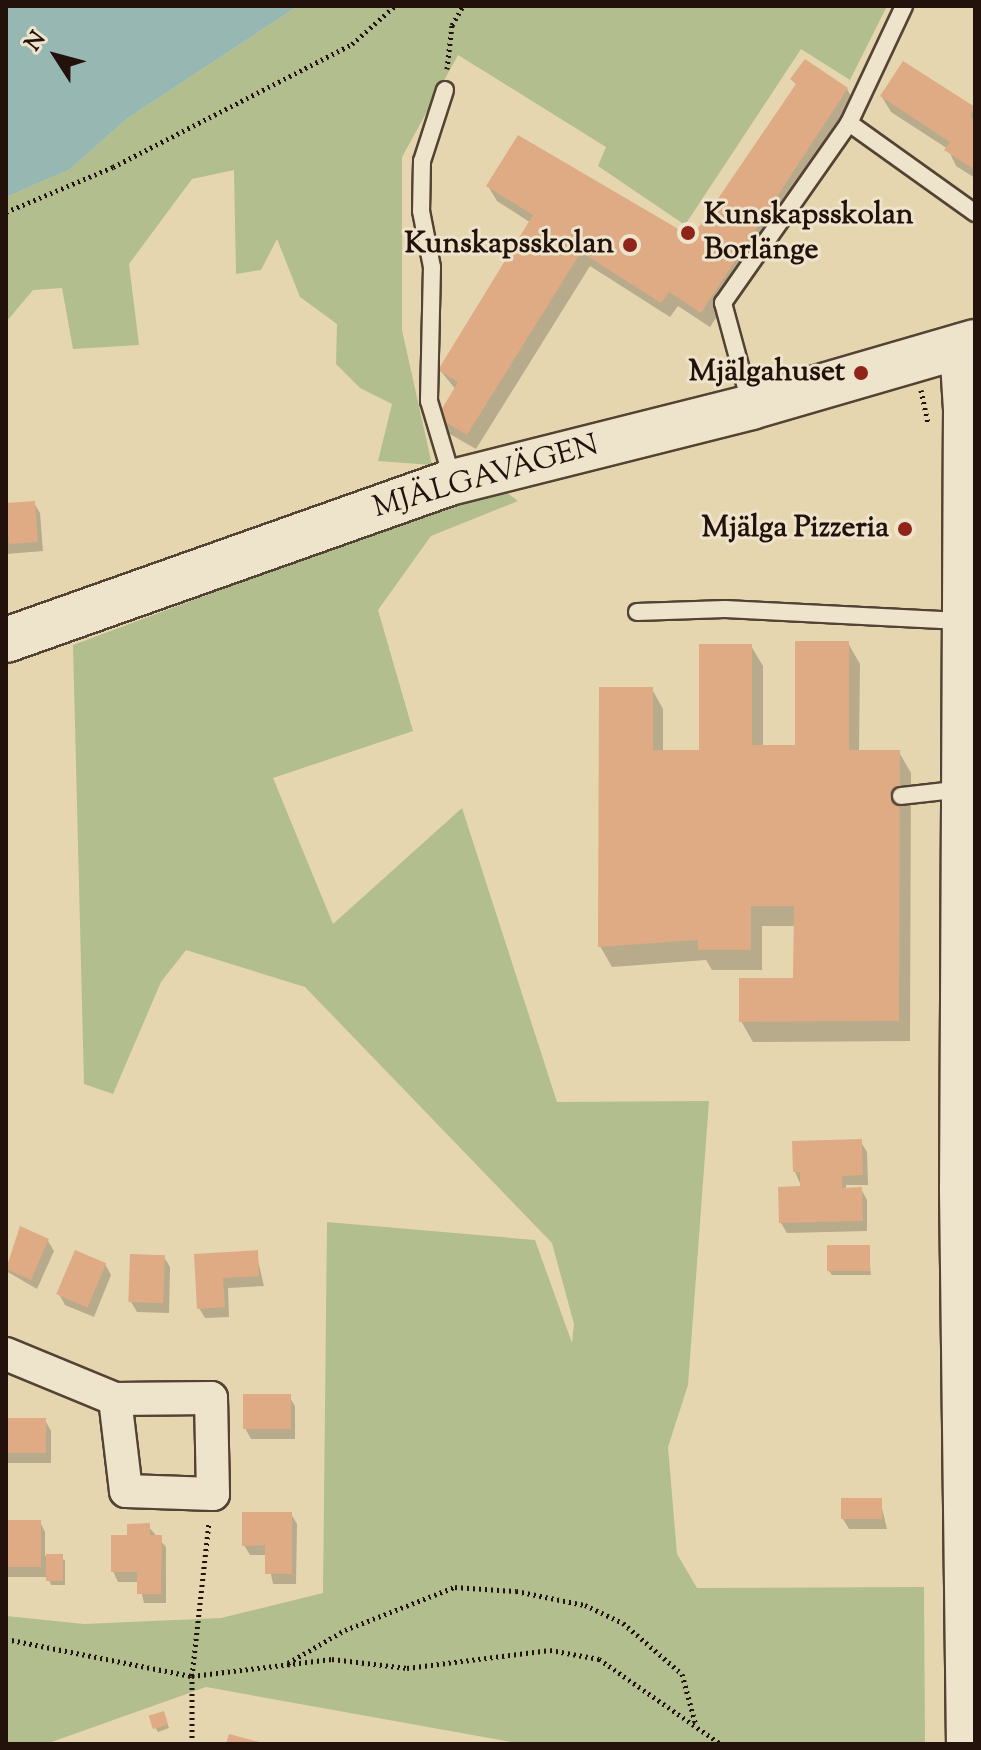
<!DOCTYPE html>
<meta charset="utf-8">
<style>
body{margin:0}
#map{position:relative;width:981px;height:1750px;overflow:hidden;background:#e5d6b0;font-family:"Sorts Mill Goudy",serif}
div>[style]{position:absolute}
.green>*{inset:0;background:#b2be8d}
.water>*{inset:0;background:#97b8b2}
.shadow>*{inset:0;background:#0003}
.building>*{inset:0;background:#deab84;transform-origin:0 0}
.path>*{height:5px;margin-top:-2.5px;transform-origin:0;background:repeating-linear-gradient(90deg,#23120b 0 2px,transparent 0 6px)}
.roads{filter:drop-shadow(2px 0 #544334) drop-shadow(-2px 0 #544334) drop-shadow(0 2px #544334) drop-shadow(0 -2px #544334)}
.lane>*{height:16px;margin:-8px;padding:0 8px;transform-origin:8px;border-radius:8px;background:#eee4cc}
.street>*{height:32px;margin:-16px;padding:0 16px;transform-origin:16px;border-radius:16px;background:#eee4cc}
.secondary>*{height:44px;margin:-22px;padding:0 22px;transform-origin:22px;border-radius:22px;background:#eee4cc}
.dots>*{width:22px;height:22px;translate:-50% -50%;box-sizing:border-box;border:4px solid #eee4cc;border-radius:50%}
span{translate:-50% -50%;white-space:nowrap;text-align:center;line-height:1.15;-webkit-text-stroke:6px #eee4cc;paint-order:stroke}
.poi-label{font-size:30px;color:#23120b;font-weight:700}
.left{translate:0 -50%;text-align:left}
.right{translate:-100% -50%;text-align:right}
.street-label{font-size:30px;color:#23120b}
.frame{position:absolute;inset:0;border:8px solid #23120b;pointer-events:none}
.north{position:absolute;left:16px;top:16px;width:80px;height:80px;-webkit-text-stroke:6px #eee4cc;paint-order:stroke;rotate:306deg;font-size:22px;font-weight:700;line-height:32px;text-align:center;color:#23120b}
.north::after{content:'';display:block;margin:auto;width:28px;height:36px;background:#23120b;clip-path:polygon(50% 0,100% 100%,50% 72%,0 100%)}
</style>
<div id="map">
<div class="green">
<i style="clip-path:polygon(298px 6px,887px 6px,850px 80px,801px 49px,685px 225px,598px 166px,606px 147px,458px 55px,402px 157px,402px 330px,432px 465px,378px 461px,392px 404px,360px 388px,336px 364px,337px 324px,300px 297px,277px 239px,261px 270px,236px 274px,234px 170px,192px 179px,129px 264px,139px 345px,73px 349px,62px 288px,33px 290px,6px 322px,6px 197px,69px 170px,128px 118px)"></i>
<i style="clip-path:polygon(498px 486px,518px 501px,431px 536px,378px 610px,413px 731px,273px 778px,333px 924px,462px 808px,557px 1102px,709px 1101px,688px 1385px,668px 1447px,677px 1554px,697px 1588px,924px 1587px,925px 1744px,522px 1744px,206px 1687px,46px 1744px,6px 1744px,6px 1616px,84px 1624px,221px 1618px,323px 1593px,327px 1222px,535px 1240px,572px 1343px,574px 1324px,552px 1243px,305px 987px,186px 950px,161px 982px,113px 1094px,84px 1084px,73px 645px)"></i>
</div>
<div class="water">
<i style="clip-path:polygon(6px 6px,298px 6px,128px 118px,69px 170px,6px 197px)"></i>
</div>
<div class="shadow">
<i style="clip-path:polygon(793px 79px,847px 89px,856px 105px,710px 327px,678px 306px,670px 317px,590px 266px,476px 449px,448px 433px,439px 417px,456px 390px,440px 370px,531px 223px,497px 201px,488px 186px,692px 240px,797px 86px)"></i>
<i style="clip-path:polygon(882px 97px,974px 109px,975px 178px,956px 166px,948px 149px,891px 112px)"></i>
<i style="clip-path:polygon(34px 503px,40px 513px,43px 551px,6px 554px,6px 505px)"></i>
<i style="clip-path:polygon(848px 643px,860px 664px,859px 752px,899px 752px,911px 773px,910px 1041px,753px 1042px,741px 1021px,795px 980px,796px 926px,762px 926px,762px 970px,712px 970px,706px 960px,612px 967px,600px 946px,652px 689px,663px 709px,663px 752px,701px 752px,751px 646px,763px 666px,763px 747px,797px 747px)"></i>
<i style="clip-path:polygon(861px 1142px,867px 1152px,868px 1185px,846px 1185px,846px 1190px,861px 1189px,867px 1200px,867px 1231px,787px 1233px,781px 1223px,802px 1188px,795px 1172px)"></i>
<i style="clip-path:polygon(21px 1228px,48px 1241px,54px 1251px,37px 1289px,6px 1271px)"></i>
<i style="clip-path:polygon(868px 1247px,871px 1275px,832px 1275px,829px 1271px)"></i>
<i style="clip-path:polygon(256px 1252px,264px 1286px,228px 1288px,229px 1317px,205px 1318px,199px 1308px,196px 1256px)"></i>
<i style="clip-path:polygon(164px 1257px,170px 1267px,169px 1313px,137px 1312px,131px 1302px)"></i>
<i style="clip-path:polygon(105px 1264px,111px 1275px,94px 1317px,65px 1305px,59px 1294px)"></i>
<i style="clip-path:polygon(289px 1396px,295px 1406px,295px 1439px,251px 1439px,245px 1428px)"></i>
<i style="clip-path:polygon(6px 1420px,45px 1420px,51px 1431px,51px 1463px,6px 1463px)"></i>
<i style="clip-path:polygon(880px 1500px,887px 1529px,849px 1529px,843px 1519px)"></i>
<i style="clip-path:polygon(291px 1514px,297px 1524px,296px 1584px,273px 1584px,267px 1555px,250px 1555px,244px 1545px)"></i>
<i style="clip-path:polygon(6px 1522px,40px 1522px,45px 1532px,45px 1556px,65px 1560px,65px 1585px,51px 1585px,48px 1577px,6px 1577px)"></i>
<i style="clip-path:polygon(148px 1526px,166px 1547px,166px 1603px,144px 1603px,139px 1582px,118px 1582px,113px 1571px,129px 1537px)"></i>
<i style="clip-path:polygon(165px 1717px,169px 1728px,158px 1732px,155px 1727px)"></i>
</div>
<div class="building">
<i style="clip-path:polygon(805px 59px,848px 88px,701px 313px,669px 292px,661px 303px,581px 252px,467px 435px,437px 417px,458px 382px,438px 370px,533px 215px,486px 186px,518px 135px,692px 237px,796px 84px,790px 79px)"></i>
<i style="clip-path:polygon(903px 61px,975px 107px,970px 116px,975px 119px,975px 170px,944px 150px,950px 142px,880px 96px)"></i>
<i style="left:35px;top:501px;width:41px;height:29px;rotate:86deg"></i>
<i style="clip-path:polygon(795px 641px,849px 641px,849px 750px,900px 750px,899px 1021px,739px 1022px,739px 978px,793px 978px,794px 906px,751px 906px,751px 950px,698px 950px,698px 940px,598px 947px,599px 687px,653px 687px,653px 750px,699px 750px,699px 644px,752px 644px,752px 745px,795px 745px)"></i>
<i style="clip-path:polygon(862px 1139px,863px 1175px,842px 1176px,842px 1188px,862px 1187px,863px 1221px,779px 1223px,778px 1187px,800px 1186px,800px 1172px,793px 1172px,792px 1141px)"></i>
<i style="clip-path:polygon(20px 1226px,49px 1239px,31px 1280px,6px 1269px)"></i>
<i style="left:827px;top:1245px;width:43px;height:26px"></i>
<i style="left:75px;top:1250px;width:34px;height:48px;rotate:23deg"></i>
<i style="clip-path:polygon(258px 1250px,259px 1276px,223px 1278px,225px 1307px,197px 1309px,194px 1254px)"></i>
<i style="left:130px;top:1254px;width:35px;height:48px;rotate:2deg"></i>
<i style="left:243px;top:1394px;width:48px;height:35px"></i>
<i style="left:6px;top:1418px;width:40px;height:35px"></i>
<i style="left:882px;top:1498px;width:21px;height:41px;rotate:90deg"></i>
<i style="clip-path:polygon(242px 1512px,292px 1512px,292px 1574px,265px 1574px,265px 1545px,242px 1546px)"></i>
<i style="left:6px;top:1520px;width:35px;height:47px"></i>
<i style="clip-path:polygon(150px 1523px,150px 1535px,162px 1535px,161px 1594px,137px 1594px,137px 1572px,111px 1572px,111px 1535px,127px 1535px,127px 1524px)"></i>
<i style="left:46px;top:1554px;width:17px;height:27px"></i>
<i style="left:164px;top:1711px;width:14px;height:16px;rotate:73deg"></i>
<i style="clip-path:polygon(229px 1734px,263px 1743px,263px 1744px,226px 1744px)"></i>
</div>
<div class="path">
<i style="left:447px;top:69px;width:44px;rotate:-83.5deg"></i>
<i style="left:452px;top:25px;width:22px;rotate:-60deg"></i>
<i style="left:6px;top:212px;width:116px;rotate:-22.8deg"></i>
<i style="left:113px;top:167px;width:269px;rotate:-27.2deg"></i>
<i style="left:352px;top:44px;width:57px;rotate:-41.5deg"></i>
<i style="left:921px;top:390px;width:34px;rotate:78deg"></i>
<i style="left:6px;top:1639px;width:190px;rotate:11.3deg"></i>
<i style="left:192px;top:1676px;width:141px;rotate:-6.9deg"></i>
<i style="left:332px;top:1659px;width:76px;rotate:6.8deg"></i>
<i style="left:407px;top:1668px;width:144px;rotate:-7.2deg"></i>
<i style="left:550px;top:1650px;width:50px;rotate:10.4deg"></i>
<i style="left:599px;top:1659px;width:149px;rotate:34.9deg"></i>
<i style="left:288px;top:1663px;width:66px;rotate:-30.1deg"></i>
<i style="left:345px;top:1630px;width:118px;rotate:-21.4deg"></i>
<i style="left:455px;top:1587px;width:61px;rotate:3.8deg"></i>
<i style="left:516px;top:1591px;width:70px;rotate:11.5deg"></i>
<i style="left:585px;top:1605px;width:42px;rotate:25.3deg"></i>
<i style="left:623px;top:1623px;width:78px;rotate:40.8deg"></i>
<i style="left:682px;top:1674px;width:50px;rotate:74.8deg"></i>
<i style="left:192px;top:1744px;width:68px;rotate:-90deg"></i>
<i style="left:192px;top:1676px;width:155px;rotate:-83.7deg"></i>
</div>
<div class="roads">
<div class="lane">
<i style="left:445px;top:90px;width:75px;rotate:107.9deg"></i>
<i style="left:422px;top:161px;width:50px;rotate:91.1deg"></i>
<i style="left:421px;top:211px;width:57px;rotate:78.9deg"></i>
<i style="left:432px;top:267px;width:134px;rotate:91.3deg"></i>
<i style="left:429px;top:401px;width:84px;rotate:73.3deg"></i>
<i style="left:849px;top:123px;width:129px;rotate:-64.8deg"></i>
<i style="left:751px;top:406px;width:107px;rotate:-105.2deg"></i>
<i style="left:723px;top:303px;width:220px;rotate:-55deg"></i>
<i style="left:849px;top:123px;width:155px;rotate:35.5deg"></i>
<i style="left:637px;top:612px;width:88px;rotate:-2deg"></i>
<i style="left:725px;top:609px;width:236px;rotate:2.9deg"></i>
<i style="left:901px;top:796px;width:61px;rotate:-6.5deg"></i>
</div>
<div class="street">
<i style="left:6px;top:1354px;width:118px;rotate:22.4deg"></i>
<i style="left:115px;top:1399px;width:96px;rotate:-0.6deg"></i>
<i style="left:211px;top:1398px;width:96px;rotate:88.8deg"></i>
<i style="left:213px;top:1494px;width:87px;rotate:-178deg"></i>
<i style="left:126px;top:1491px;width:93px;rotate:-96.8deg"></i>
</div>
<div class="secondary">
<i style="left:962px;top:346px;width:63px;rotate:86.4deg"></i>
<i style="left:966px;top:409px;width:780px;rotate:90.29deg"></i>
<i style="left:962px;top:1189px;width:555px;rotate:89.28deg"></i>
<i style="left:6px;top:640px;width:474px;rotate:-19.5deg"></i>
<i style="left:453px;top:482px;width:307px;rotate:-14.1deg"></i>
<i style="left:751px;top:407px;width:233px;rotate:-16.2deg"></i>
</div>
</div>
<div class="dots">
<i style="left:688px;top:233px;background:#8f2418"></i>
<i style="left:630px;top:245px;background:#8f2418"></i>
<i style="left:861px;top:373px;background:#8f2418"></i>
<i style="left:905px;top:529px;background:#8f2418"></i>
</div>
<div class="poi-label">
<span class="left" style="left:704px;top:233px">Kunskapsskolan<br>Borlänge</span>
<span class="right" style="left:614px;top:245px">Kunskapsskolan</span>
<span class="right" style="left:845px;top:373px">Mjälgahuset</span>
<span class="right" style="left:889px;top:529px">Mjälga Pizzeria</span>
</div>
<div class="street-label">
<span style="left:486px;top:478px;rotate:-16deg">MJÄLGAVÄGEN</span>
</div>
<div class="frame"></div>
<div class="north">N</div>
</div>
